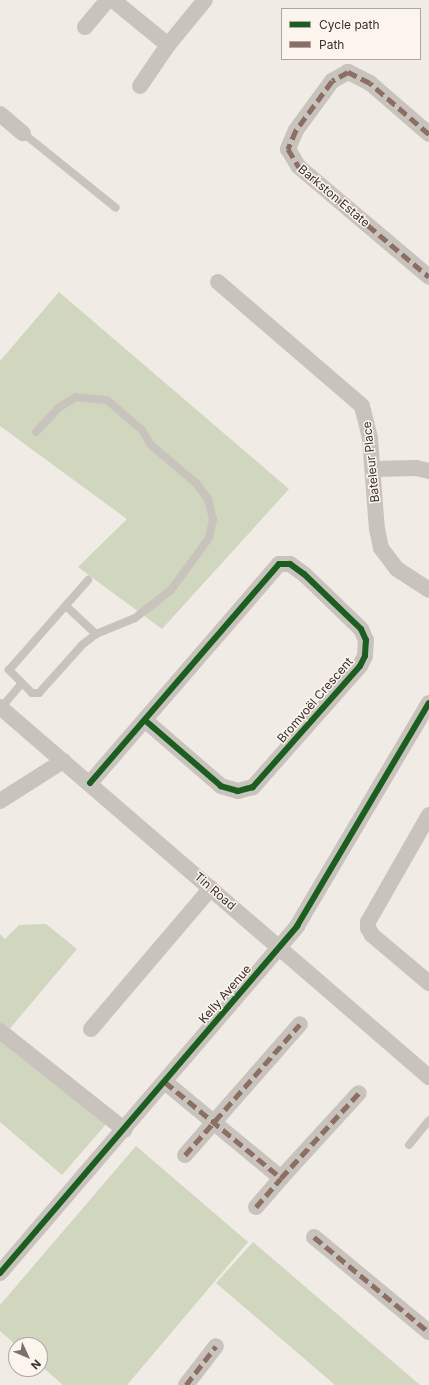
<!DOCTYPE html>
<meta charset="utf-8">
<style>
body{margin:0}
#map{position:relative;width:429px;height:1385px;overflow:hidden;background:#f0ebe5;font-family:Inter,sans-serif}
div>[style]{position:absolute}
.green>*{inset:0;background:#d1d6bf}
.service>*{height:8px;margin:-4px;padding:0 4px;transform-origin:4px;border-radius:4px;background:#c9c3be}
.minor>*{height:16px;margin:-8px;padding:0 8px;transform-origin:8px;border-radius:8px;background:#c9c3be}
.quiet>*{height:5px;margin-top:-2.5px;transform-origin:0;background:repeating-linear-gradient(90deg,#8d6e63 0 10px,transparent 0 15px)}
.cycleway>*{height:6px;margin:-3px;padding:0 3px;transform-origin:3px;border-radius:3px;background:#1b5e20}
span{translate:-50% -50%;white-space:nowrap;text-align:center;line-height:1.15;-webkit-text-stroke:3px #fbf5ee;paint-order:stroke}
.street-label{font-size:12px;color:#3b302b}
.legend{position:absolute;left:281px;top:8px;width:140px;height:52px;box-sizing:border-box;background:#fbf5ee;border:1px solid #aea6a0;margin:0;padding:5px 7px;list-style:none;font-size:12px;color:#3b302b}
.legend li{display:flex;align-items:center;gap:8px;height:20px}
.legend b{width:20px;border:1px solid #aea6a0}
.north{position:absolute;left:8px;top:1337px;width:40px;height:40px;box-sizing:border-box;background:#fbf5ee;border:1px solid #aea6a0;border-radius:50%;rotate:134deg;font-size:11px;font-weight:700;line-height:16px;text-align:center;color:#3b302b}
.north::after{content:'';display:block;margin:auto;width:14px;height:18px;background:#7a716c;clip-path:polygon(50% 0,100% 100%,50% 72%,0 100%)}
</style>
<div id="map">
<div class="green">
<i style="clip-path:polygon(59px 292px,289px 489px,162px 629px,78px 567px,127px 519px,0 426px,0 361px)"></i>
<i style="clip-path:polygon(46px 924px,77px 949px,7px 1032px,113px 1116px,62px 1175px,0 1122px,0 934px,5px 939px,19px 925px)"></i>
<i style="clip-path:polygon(136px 1146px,248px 1242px,127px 1385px,63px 1385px,40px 1365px,40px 1345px,16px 1345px,0 1331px,0 1305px)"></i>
<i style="clip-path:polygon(253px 1242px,420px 1385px,335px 1385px,216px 1283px)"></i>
</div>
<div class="service">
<i style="left:23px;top:133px;width:119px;rotate:38.9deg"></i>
<i style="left:36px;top:432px;width:33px;rotate:-47deg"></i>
<i style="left:58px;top:408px;width:21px;rotate:-31deg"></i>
<i style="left:76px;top:397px;width:31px;rotate:6deg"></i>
<i style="left:107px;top:400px;width:46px;rotate:40.6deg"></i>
<i style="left:142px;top:430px;width:17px;rotate:59deg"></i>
<i style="left:151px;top:445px;width:59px;rotate:40.2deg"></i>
<i style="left:196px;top:483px;width:20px;rotate:53deg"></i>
<i style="left:208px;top:499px;width:21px;rotate:76deg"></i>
<i style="left:213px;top:519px;width:19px;rotate:102deg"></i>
<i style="left:209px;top:538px;width:64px;rotate:126.2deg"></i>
<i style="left:171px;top:590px;width:46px;rotate:142.1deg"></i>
<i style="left:135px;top:618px;width:42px;rotate:157.7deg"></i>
<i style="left:96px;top:634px;width:16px;rotate:142deg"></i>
<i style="left:83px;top:644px;width:66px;rotate:131.9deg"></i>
<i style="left:39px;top:693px;width:7px;rotate:180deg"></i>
<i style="left:32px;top:693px;width:33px;rotate:-135deg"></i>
<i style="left:9px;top:670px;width:120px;rotate:-48.7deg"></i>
<i style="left:66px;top:606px;width:41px;rotate:43deg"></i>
<i style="left:1px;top:708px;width:31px;rotate:-50deg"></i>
<i style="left:409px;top:1145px;width:32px;rotate:-51deg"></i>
</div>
<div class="minor">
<i style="left:113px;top:0;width:71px;rotate:39.3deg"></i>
<i style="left:168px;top:45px;width:58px;rotate:-50.6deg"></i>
<i style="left:85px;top:27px;width:35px;rotate:-50deg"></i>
<i style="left:140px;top:86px;width:50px;rotate:-55.7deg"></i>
<i style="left:0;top:114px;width:30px;rotate:40deg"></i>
<i style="left:429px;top:134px;width:78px;rotate:-139.2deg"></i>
<i style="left:370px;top:83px;width:25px;rotate:-153deg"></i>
<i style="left:348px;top:72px;width:18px;rotate:151deg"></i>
<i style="left:332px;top:81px;width:61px;rotate:126.3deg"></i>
<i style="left:296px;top:130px;width:21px;rotate:113deg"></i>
<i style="left:288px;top:149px;width:21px;rotate:59deg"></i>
<i style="left:299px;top:167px;width:170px;rotate:40.2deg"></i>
<i style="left:218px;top:282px;width:190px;rotate:40.7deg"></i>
<i style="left:362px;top:406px;width:34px;rotate:76deg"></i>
<i style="left:370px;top:439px;width:90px;rotate:85.6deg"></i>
<i style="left:377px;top:529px;width:19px;rotate:78deg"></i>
<i style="left:381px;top:548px;width:26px;rotate:53deg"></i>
<i style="left:397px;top:569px;width:38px;rotate:33deg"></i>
<i style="left:374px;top:469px;width:42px;rotate:-1.4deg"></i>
<i style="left:416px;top:468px;width:13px;rotate:13deg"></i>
<i style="left:0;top:707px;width:567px;rotate:40.78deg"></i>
<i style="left:90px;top:783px;width:289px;rotate:-49.2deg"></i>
<i style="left:279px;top:564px;width:11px"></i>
<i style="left:290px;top:564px;width:17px;rotate:36deg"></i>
<i style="left:304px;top:574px;width:79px;rotate:44deg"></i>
<i style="left:361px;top:629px;width:12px;rotate:66deg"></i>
<i style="left:366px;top:640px;width:16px;rotate:94deg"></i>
<i style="left:365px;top:656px;width:11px;rotate:117deg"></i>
<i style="left:360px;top:666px;width:162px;rotate:131.5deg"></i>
<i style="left:253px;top:787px;width:16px;rotate:165deg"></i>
<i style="left:238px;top:791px;width:18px;rotate:-164deg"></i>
<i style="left:221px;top:786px;width:99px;rotate:-139.1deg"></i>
<i style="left:0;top:801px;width:75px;rotate:-32.4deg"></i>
<i style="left:429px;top:815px;width:123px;rotate:119.7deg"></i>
<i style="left:368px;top:922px;width:6px;rotate:90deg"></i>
<i style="left:368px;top:928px;width:8px;rotate:60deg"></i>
<i style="left:372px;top:935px;width:75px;rotate:40.1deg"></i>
<i style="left:91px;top:1029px;width:185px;rotate:-49.6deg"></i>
<i style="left:0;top:1031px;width:159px;rotate:38.4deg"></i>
<i style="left:165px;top:1082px;width:151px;rotate:39.6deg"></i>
<i style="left:281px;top:1178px;width:115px;rotate:-47.5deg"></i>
<i style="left:185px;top:1155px;width:174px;rotate:-48.7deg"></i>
<i style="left:256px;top:1207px;width:38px;rotate:-49deg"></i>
<i style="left:314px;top:1237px;width:149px;rotate:39.6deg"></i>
<i style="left:0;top:1273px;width:457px;rotate:-49.4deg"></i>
<i style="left:297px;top:926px;width:259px;rotate:-59.4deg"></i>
<i style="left:186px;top:1385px;width:49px;rotate:-52.4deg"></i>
</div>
<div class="quiet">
<i style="left:429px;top:134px;width:78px;rotate:-139.2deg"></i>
<i style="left:370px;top:83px;width:25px;rotate:-153deg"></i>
<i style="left:348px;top:72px;width:18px;rotate:151deg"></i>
<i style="left:332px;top:81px;width:61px;rotate:126.3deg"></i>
<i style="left:296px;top:130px;width:21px;rotate:113deg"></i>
<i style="left:288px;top:149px;width:21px;rotate:59deg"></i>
<i style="left:299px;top:167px;width:170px;rotate:40.2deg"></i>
<i style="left:165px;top:1082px;width:151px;rotate:39.6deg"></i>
<i style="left:281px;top:1178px;width:115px;rotate:-47.5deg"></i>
<i style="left:185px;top:1155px;width:174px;rotate:-48.7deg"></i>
<i style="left:256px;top:1207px;width:38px;rotate:-49deg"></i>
<i style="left:314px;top:1237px;width:149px;rotate:39.6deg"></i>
<i style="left:186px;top:1385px;width:49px;rotate:-52.4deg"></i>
</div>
<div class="cycleway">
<i style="left:90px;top:783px;width:289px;rotate:-49.2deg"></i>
<i style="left:279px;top:564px;width:11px"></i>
<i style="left:290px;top:564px;width:17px;rotate:36deg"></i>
<i style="left:304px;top:574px;width:79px;rotate:44deg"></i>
<i style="left:361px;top:629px;width:12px;rotate:66deg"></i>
<i style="left:366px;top:640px;width:16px;rotate:94deg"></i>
<i style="left:365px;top:656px;width:11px;rotate:117deg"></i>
<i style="left:360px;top:666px;width:162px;rotate:131.5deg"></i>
<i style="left:253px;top:787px;width:16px;rotate:165deg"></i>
<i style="left:238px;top:791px;width:18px;rotate:-164deg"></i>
<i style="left:221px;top:786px;width:99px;rotate:-139.1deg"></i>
<i style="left:0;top:1273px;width:457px;rotate:-49.4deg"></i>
<i style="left:297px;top:926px;width:259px;rotate:-59.4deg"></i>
</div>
<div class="street-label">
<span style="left:334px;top:196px;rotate:40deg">Barkston Estate</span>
<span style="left:371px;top:462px;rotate:-96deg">Bateleur Place</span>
<span style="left:315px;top:700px;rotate:-49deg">Bromvoël Crescent</span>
<span style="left:215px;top:891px;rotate:41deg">Tin Road</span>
<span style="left:225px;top:994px;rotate:-49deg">Kelly Avenue</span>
</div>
<ul class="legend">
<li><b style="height:5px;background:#1b5e20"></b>Cycle path</li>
<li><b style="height:5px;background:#8d6e63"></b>Path</li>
</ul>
<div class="north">N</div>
</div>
